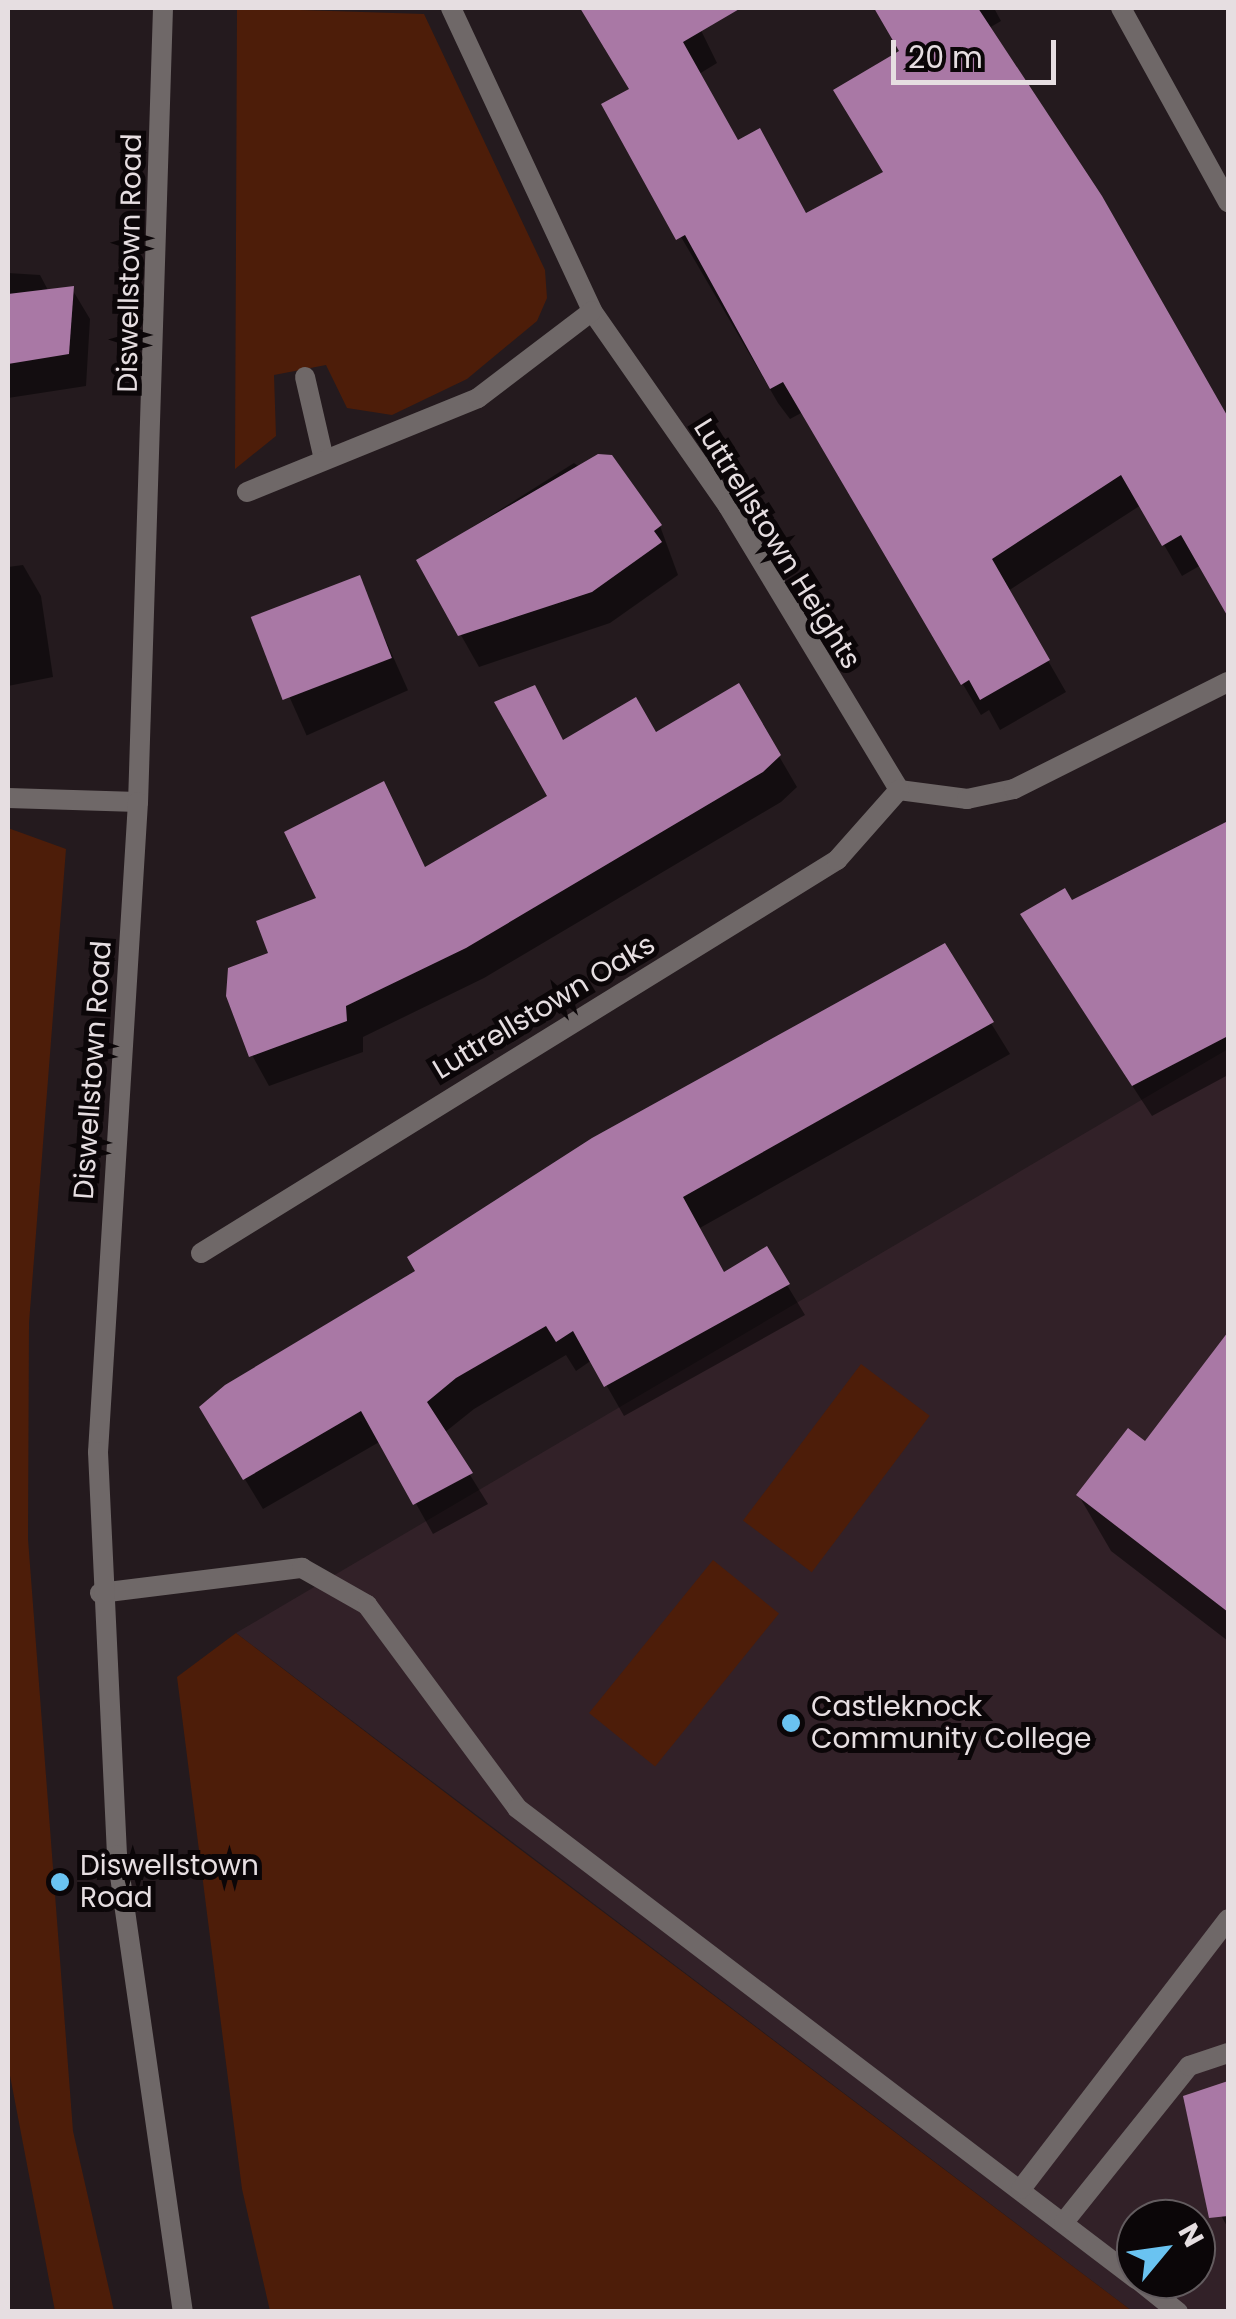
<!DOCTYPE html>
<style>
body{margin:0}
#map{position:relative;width:1236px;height:2319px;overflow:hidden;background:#241a1e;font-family:Poppins,sans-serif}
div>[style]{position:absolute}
.built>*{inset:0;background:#322128}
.green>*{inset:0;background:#4d1d09;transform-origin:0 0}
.shadow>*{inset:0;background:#0007;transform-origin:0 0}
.building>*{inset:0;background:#a978a5;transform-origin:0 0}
.service>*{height:20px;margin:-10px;padding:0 10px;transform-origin:10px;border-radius:10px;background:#6f6868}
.minor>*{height:20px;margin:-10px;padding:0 10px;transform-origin:10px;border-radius:10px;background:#6f6868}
.tertiary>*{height:20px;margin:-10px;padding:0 10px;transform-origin:10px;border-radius:10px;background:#6f6868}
.dots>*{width:28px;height:28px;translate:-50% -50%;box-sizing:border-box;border:5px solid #0b0608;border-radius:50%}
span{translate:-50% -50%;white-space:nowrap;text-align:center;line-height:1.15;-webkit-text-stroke:10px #0b0608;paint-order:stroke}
.street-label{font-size:28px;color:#e6dee1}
.poi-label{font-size:28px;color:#e6dee1}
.left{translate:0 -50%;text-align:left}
.frame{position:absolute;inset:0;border:10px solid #e6dee1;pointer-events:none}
.north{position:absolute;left:1116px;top:2199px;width:100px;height:100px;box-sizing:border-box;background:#0b0608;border:2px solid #635c5f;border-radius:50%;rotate:61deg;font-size:28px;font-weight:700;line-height:40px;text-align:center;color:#e6dee1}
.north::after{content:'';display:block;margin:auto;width:35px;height:45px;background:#6ac3f1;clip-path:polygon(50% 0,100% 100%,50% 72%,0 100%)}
.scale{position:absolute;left:891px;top:40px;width:165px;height:45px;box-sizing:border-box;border:5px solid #e6dee1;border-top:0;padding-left:12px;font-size:30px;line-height:35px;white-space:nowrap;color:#e6dee1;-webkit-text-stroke:8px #0b0608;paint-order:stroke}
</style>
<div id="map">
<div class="built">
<i style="clip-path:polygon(evenodd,1228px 1049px,1228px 2311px,1132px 2311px,236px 1633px,1228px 1049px,1136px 2219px,1196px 2219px,1196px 2279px,1136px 2279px,1136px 2219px)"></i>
</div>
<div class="green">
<i style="clip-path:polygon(237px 8px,424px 14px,545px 270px,547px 298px,537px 321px,467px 379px,392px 415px,347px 408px,326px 365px,274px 375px,276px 436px,235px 469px)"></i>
<i style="clip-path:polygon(8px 828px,66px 849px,29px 1323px,28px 1539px,73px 2131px,114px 2311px,55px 2311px,8px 2065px)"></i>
<i style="left:861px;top:1364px;width:86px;height:196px;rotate:37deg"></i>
<i style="left:713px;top:1560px;width:85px;height:197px;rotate:39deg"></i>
<i style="clip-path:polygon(236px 1633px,472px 1813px,1132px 2311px,270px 2311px,242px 2189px,177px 1677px)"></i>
</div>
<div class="shadow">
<i style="left:8px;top:8px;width:73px;height:2px"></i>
<i style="clip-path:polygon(592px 8px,690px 8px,717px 63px,699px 74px,737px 143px,806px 216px,886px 174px,902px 52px,877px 8px,994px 8px,1001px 21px,989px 28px,1228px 420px,1228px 610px,1201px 565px,1182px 576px,1141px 505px,1008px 591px,1066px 692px,1000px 730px,989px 710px,981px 715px,803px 412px,790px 419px,778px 403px,604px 105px,632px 90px,586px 14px)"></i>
<i style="clip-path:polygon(8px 273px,40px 275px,49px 292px,72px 289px,90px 319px,86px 386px,8px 398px)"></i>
<i style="clip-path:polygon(574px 463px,660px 526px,678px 575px,610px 623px,479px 667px,419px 561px)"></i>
<i style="clip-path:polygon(23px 565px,41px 596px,53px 677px,8px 686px,8px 567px)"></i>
<i style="left:358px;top:578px;width:123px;height:111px;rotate:66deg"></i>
<i style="clip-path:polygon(738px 686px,797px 787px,781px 802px,484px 978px,363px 1037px,363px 1052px,269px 1086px,252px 1055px,271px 954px,319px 900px,383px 784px,426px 869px,550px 797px,564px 742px,655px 735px)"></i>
<i style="clip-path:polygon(1228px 822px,1228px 975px,1216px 982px,1228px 1001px,1228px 1075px,1152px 1116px,1041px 946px,1072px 904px)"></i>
<i style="clip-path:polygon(944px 947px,1010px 1054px,698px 1229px,724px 1275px,766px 1250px,805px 1315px,624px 1416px,592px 1360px,576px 1371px,566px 1355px,474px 1409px,444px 1433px,488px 1504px,433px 1534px,381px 1441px,263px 1509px,220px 1438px)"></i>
<i style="clip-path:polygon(1228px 1336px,1228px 1641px,1111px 1551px,1079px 1496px,1146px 1444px)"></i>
<i style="clip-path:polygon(1228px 2088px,1228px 2228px,1205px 2187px,1186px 2098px)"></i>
</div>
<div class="building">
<i style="clip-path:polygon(580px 8px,741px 8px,683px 42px,738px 140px,760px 128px,806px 213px,883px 172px,833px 90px,899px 51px,874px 8px,978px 8px,1102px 196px,1228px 417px,1228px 617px,1181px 535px,1162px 546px,1121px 475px,992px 559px,1050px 660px,980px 700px,969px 680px,961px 685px,783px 382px,770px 389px,685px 235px,676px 240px,601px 104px,629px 89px)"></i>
<i style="clip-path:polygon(74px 286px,69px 354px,8px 364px,8px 294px)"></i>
<i style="clip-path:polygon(598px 454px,612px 455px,662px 525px,654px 531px,662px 542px,592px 592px,458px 636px,416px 560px)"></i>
<i style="left:360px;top:575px;width:89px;height:117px;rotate:69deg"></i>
<i style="clip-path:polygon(739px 683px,781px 755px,763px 772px,466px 948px,346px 1006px,347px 1021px,249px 1057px,226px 996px,228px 968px,268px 953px,256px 921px,316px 898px,284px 832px,384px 781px,425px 867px,547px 796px,494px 702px,535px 685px,563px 740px,636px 697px,656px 732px)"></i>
<i style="clip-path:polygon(1228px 821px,1228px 1036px,1132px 1086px,1020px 914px,1065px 888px,1072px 900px)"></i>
<i style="clip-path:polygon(945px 943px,994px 1022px,683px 1197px,724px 1272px,767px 1246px,790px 1284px,604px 1387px,573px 1331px,556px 1342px,546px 1326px,456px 1378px,427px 1402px,473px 1473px,413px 1505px,361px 1411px,243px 1480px,199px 1407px,225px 1385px,415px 1271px,407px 1257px,592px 1138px)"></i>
<i style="clip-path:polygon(1228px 1332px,1228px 1612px,1076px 1495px,1128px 1428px,1145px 1441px)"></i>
<i style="clip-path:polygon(1228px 2081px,1228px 2216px,1209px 2218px,1183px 2096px)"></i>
</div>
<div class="service">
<i style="left:100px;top:1593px;width:204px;rotate:-7.1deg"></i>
<i style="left:302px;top:1568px;width:75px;rotate:29.6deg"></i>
<i style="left:367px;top:1605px;width:252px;rotate:53.5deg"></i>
<i style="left:517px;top:1808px;width:778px;rotate:37.27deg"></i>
<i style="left:1021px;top:2189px;width:340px;rotate:-52.5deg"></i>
<i style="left:1064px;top:2222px;width:200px;rotate:-51.3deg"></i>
<i style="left:1189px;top:2066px;width:41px;rotate:-18.4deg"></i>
<i style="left:1137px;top:2279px;width:53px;rotate:38.8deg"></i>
</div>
<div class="minor">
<i style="left:451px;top:8px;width:334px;rotate:65deg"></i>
<i style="left:592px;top:311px;width:238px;rotate:55.1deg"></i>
<i style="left:728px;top:506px;width:332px;rotate:58.9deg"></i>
<i style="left:899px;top:790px;width:69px;rotate:7.5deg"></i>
<i style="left:967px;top:799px;width:48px;rotate:-12deg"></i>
<i style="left:1014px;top:789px;width:239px;rotate:-26.6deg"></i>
<i style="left:1121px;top:8px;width:222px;rotate:61.1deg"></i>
<i style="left:305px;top:377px;width:80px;rotate:77deg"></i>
<i style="left:247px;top:492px;width:249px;rotate:-22.1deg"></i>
<i style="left:478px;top:398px;width:143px;rotate:-37.3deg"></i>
<i style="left:8px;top:798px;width:130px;rotate:1.8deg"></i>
<i style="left:201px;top:1253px;width:748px;rotate:-31.71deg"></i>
<i style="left:837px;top:860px;width:94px;rotate:-48.5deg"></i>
</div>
<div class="tertiary">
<i style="left:163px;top:8px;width:794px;rotate:91.8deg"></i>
<i style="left:138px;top:802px;width:651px;rotate:93.52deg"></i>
<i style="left:98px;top:1452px;width:403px;rotate:87.3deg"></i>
<i style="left:117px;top:1855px;width:462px;rotate:81.8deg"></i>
</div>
<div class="dots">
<i style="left:791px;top:1723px;background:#6ac3f1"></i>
<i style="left:60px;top:1882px;background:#6ac3f1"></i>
</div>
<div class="street-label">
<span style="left:130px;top:263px;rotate:-89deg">Diswellstown Road</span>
<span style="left:777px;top:544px;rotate:58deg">Luttrellstown Heights</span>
<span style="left:544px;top:1007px;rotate:-31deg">Luttrellstown Oaks</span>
<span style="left:93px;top:1070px;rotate:-86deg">Diswellstown Road</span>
</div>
<div class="poi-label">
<span class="left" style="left:811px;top:1723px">Castleknock<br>Community College</span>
<span class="left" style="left:80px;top:1882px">Diswellstown<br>Road</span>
</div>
<div class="frame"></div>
<div class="north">N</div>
<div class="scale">20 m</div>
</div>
